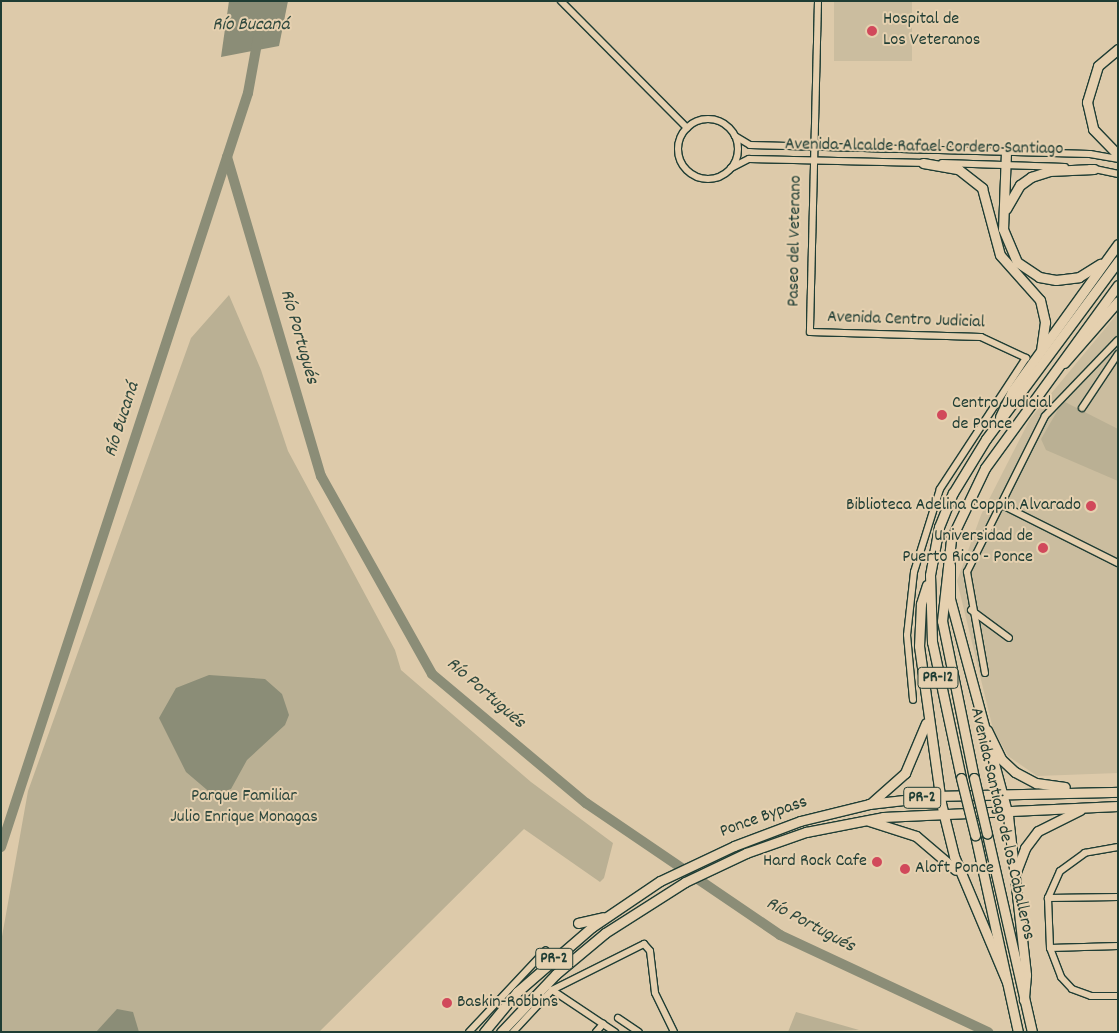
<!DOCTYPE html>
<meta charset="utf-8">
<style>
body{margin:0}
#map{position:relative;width:1119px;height:1033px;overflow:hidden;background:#ddcaaa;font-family:Dekko,sans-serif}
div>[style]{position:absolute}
.built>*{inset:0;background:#cbbd9f;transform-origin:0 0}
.green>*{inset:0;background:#bab094}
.water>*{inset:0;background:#8b8d77}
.river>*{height:10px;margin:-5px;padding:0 5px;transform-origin:5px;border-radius:5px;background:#8b8d77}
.roads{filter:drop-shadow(1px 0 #1f3d34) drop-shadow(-1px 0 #1f3d34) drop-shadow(0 1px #1f3d34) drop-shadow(0 -1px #1f3d34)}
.minor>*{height:6px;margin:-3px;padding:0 3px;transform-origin:3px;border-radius:3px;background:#e5d0af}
.minor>.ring{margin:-3px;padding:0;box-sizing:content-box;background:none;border:6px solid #e5d0af;border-radius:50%}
.highway>*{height:9px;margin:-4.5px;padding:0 4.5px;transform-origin:4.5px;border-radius:4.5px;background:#e5d0af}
.bridges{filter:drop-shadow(1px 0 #1f3d34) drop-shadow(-1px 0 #1f3d34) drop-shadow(0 1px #1f3d34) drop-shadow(0 -1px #1f3d34)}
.highway-bridge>*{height:9px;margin:-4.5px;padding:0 4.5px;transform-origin:4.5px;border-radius:4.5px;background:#e5d0af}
.dots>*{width:14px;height:14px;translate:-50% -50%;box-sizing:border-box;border:2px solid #e5d0af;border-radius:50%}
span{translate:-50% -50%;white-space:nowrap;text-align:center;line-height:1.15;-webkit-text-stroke:4px #e5d0af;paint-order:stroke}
.shield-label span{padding:1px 4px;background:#e5d0af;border:1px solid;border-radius:4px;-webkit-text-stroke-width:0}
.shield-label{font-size:16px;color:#1f3d34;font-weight:700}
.poi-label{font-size:18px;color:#1f3d34}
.left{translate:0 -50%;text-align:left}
.right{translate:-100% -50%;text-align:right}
.street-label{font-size:18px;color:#1f3d34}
.park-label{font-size:18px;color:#2e483e}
.water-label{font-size:19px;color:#2f493e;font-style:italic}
.frame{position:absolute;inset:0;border:2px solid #1f3d34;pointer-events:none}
</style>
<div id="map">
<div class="built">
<i style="left:834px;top:1px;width:78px;height:60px"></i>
<i style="clip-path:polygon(1118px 313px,1118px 773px,1037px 776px,1008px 756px,993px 729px,957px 581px,981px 515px,1030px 419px)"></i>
</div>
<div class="green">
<i style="clip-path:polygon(229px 295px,261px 370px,288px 451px,395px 650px,401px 670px,531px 782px,613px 843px,604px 878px,600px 882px,524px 829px,319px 1032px,1px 1032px,1px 942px,28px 791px,191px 338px)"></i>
<i style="clip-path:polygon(1063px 401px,1118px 429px,1118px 481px,1046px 450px,1041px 439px)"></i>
<i style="clip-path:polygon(796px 1012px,859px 1030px,788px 1032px)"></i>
</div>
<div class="water">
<i style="clip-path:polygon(229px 1px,288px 1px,279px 46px,221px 57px)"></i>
<i style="clip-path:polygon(209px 675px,265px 679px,282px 694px,289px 715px,285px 725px,247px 760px,231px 789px,213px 795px,186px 772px,159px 718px,176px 688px)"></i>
<i style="clip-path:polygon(117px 1009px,133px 1012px,139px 1032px,96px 1032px)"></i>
</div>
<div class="river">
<i style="left:227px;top:157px;width:333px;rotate:73.6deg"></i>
<i style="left:321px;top:476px;width:227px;rotate:60.7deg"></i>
<i style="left:432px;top:674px;width:201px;rotate:40deg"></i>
<i style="left:586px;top:803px;width:235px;rotate:34.2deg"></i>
<i style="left:780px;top:935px;width:230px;rotate:25deg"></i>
<i style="left:1px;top:847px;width:793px;rotate:-71.86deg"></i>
<i style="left:248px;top:93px;width:56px;rotate:-79.7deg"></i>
</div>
<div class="roads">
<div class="minor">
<i style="left:561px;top:1px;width:179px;rotate:45.2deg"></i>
<i style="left:818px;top:1px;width:331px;rotate:91.4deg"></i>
<i style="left:810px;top:332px;width:171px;rotate:1.7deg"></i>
<i style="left:981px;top:337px;width:50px;rotate:25deg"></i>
<i style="left:1026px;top:358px;width:157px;rotate:123.3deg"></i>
<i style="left:940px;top:489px;width:87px;rotate:107.4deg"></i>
<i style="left:914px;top:572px;width:63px;rotate:96.3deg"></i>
<i style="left:907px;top:635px;width:65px;rotate:84.7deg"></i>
<i class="ring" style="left:678px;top:119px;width:54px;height:54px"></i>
<i style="left:735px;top:136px;width:17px;rotate:31deg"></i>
<i style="left:750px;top:145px;width:340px;rotate:1.5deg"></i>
<i style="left:1090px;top:154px;width:28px;rotate:10deg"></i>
<i style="left:942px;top:163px;width:123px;rotate:1.9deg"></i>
<i style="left:731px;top:168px;width:20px;rotate:-27deg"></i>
<i style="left:749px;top:159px;width:178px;rotate:1.3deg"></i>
<i style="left:1090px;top:168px;width:29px;rotate:12deg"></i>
<i style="left:1082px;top:408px;width:65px;rotate:-56.3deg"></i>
<i style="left:1000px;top:504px;width:132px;rotate:26.6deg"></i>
<i style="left:971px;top:610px;width:47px;rotate:36.4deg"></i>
<i style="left:985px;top:673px;width:103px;rotate:-100.1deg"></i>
<i style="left:967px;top:572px;width:174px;rotate:-63.4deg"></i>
<i style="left:1045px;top:416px;width:105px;rotate:-46.2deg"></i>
<i style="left:1118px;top:847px;width:34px;rotate:170deg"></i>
<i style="left:1085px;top:853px;width:31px;rotate:144deg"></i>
<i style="left:1060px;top:871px;width:30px;rotate:114deg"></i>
<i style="left:1048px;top:898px;width:50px;rotate:87.7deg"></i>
<i style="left:1050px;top:948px;width:31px;rotate:69deg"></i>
<i style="left:1061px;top:977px;width:16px;rotate:47deg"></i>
<i style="left:1072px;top:989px;width:20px;rotate:20deg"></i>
<i style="left:1091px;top:996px;width:27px"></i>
<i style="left:1048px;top:898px;width:70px;rotate:-0.8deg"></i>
<i style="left:1050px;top:948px;width:68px;rotate:-1.7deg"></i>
<i style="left:552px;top:990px;width:76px;rotate:33.7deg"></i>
<i style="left:618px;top:1018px;width:25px;rotate:34deg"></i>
<i style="left:469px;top:1032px;width:112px;rotate:-46.8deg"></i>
<i style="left:513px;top:1032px;width:57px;rotate:-47.1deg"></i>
<i style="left:552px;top:990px;width:103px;rotate:-26.6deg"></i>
<i style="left:644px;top:944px;width:9px;rotate:49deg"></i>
<i style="left:650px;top:951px;width:42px;rotate:83.2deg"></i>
<i style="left:655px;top:993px;width:43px;rotate:64deg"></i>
<i style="left:596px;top:1032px;width:11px;rotate:-49deg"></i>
</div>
<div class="highway">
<i style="left:1118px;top:49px;width:26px;rotate:140deg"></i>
<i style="left:1098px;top:66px;width:38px;rotate:107deg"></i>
<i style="left:1087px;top:102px;width:28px;rotate:77deg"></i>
<i style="left:1093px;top:129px;width:36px;rotate:46deg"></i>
<i style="left:1006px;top:152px;width:77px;rotate:92.2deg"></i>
<i style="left:1003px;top:229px;width:36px;rotate:67deg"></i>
<i style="left:1017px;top:262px;width:27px;rotate:34deg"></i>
<i style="left:1039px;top:277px;width:17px;rotate:10deg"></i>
<i style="left:1056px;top:280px;width:23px;rotate:-7deg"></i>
<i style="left:1079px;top:277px;width:25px;rotate:-32deg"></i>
<i style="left:923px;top:163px;width:36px;rotate:10deg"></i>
<i style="left:958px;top:169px;width:31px;rotate:38deg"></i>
<i style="left:982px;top:188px;width:69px;rotate:75deg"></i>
<i style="left:1000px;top:255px;width:60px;rotate:48.4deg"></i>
<i style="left:1040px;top:300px;width:23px;rotate:77deg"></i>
<i style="left:1045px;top:322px;width:27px;rotate:98deg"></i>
<i style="left:1006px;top:209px;width:28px;rotate:-60deg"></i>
<i style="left:1020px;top:185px;width:14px;rotate:-36deg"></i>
<i style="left:1031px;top:177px;width:19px;rotate:-18deg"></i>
<i style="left:1049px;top:171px;width:45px;rotate:-2.5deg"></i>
<i style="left:1064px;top:363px;width:82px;rotate:-48.9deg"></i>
<i style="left:1000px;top:417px;width:29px;rotate:-65deg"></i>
<i style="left:1012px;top:391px;width:181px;rotate:-54.2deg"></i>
<i style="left:950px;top:565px;width:34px;rotate:90deg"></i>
<i style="left:950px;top:599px;width:225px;rotate:75deg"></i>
<i style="left:1008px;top:816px;width:160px;rotate:83.5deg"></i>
<i style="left:1026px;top:975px;width:25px;rotate:95deg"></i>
<i style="left:927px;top:585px;width:20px;rotate:108deg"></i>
<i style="left:921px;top:604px;width:42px;rotate:92.7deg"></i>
<i style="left:919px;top:646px;width:159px;rotate:82deg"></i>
<i style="left:941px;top:803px;width:55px;rotate:76.2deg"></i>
<i style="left:954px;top:856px;width:137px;rotate:67.2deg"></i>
<i style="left:987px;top:730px;width:32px;rotate:64deg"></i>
<i style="left:1001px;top:759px;width:19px;rotate:43deg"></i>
<i style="left:1015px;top:772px;width:24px;rotate:28deg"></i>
<i style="left:1036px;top:783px;width:29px;rotate:8deg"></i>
<i style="left:961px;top:778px;width:139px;rotate:-102deg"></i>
<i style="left:932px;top:642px;width:67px;rotate:-91.7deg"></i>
<i style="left:930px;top:575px;width:49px;rotate:-79.4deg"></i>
<i style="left:939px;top:527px;width:37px;rotate:-68deg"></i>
<i style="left:953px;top:493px;width:63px;rotate:-58.6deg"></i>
<i style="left:986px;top:439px;width:222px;rotate:-53.4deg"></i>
<i style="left:974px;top:778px;width:160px;rotate:-101.5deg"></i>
<i style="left:942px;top:621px;width:82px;rotate:-83.7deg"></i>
<i style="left:951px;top:539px;width:79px;rotate:-64.4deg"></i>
<i style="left:985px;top:468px;width:226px;rotate:-54deg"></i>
<i style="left:870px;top:804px;width:47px;rotate:-41.5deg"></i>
<i style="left:905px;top:773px;width:54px;rotate:-67.2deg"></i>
<i style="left:869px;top:821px;width:49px;rotate:17.7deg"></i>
<i style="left:916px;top:836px;width:52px;rotate:40.4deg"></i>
<i style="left:987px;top:834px;width:203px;rotate:77.2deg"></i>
<i style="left:975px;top:835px;width:202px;rotate:77.7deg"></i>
<i style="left:1016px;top:872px;width:26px;rotate:-69deg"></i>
<i style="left:1025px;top:848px;width:21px;rotate:-53deg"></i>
<i style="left:1038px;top:831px;width:47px;rotate:-26.6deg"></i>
<i style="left:578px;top:923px;width:26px;rotate:-13deg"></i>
<i style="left:484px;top:1032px;width:52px;rotate:-50.5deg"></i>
<i style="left:517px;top:992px;width:99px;rotate:-40.9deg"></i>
<i style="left:592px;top:927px;width:82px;rotate:-34.1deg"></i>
<i style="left:660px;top:881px;width:82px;rotate:-25.3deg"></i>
<i style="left:734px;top:846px;width:71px;rotate:-20.7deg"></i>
<i style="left:800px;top:821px;width:71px;rotate:-13.8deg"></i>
<i style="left:869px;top:804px;width:70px;rotate:-6.5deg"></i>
<i style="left:939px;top:796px;width:179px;rotate:-1.3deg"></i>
<i style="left:501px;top:1032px;width:80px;rotate:-46.5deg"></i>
<i style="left:556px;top:974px;width:64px;rotate:-39.9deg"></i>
<i style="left:605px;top:933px;width:95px;rotate:-32.5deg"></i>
<i style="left:685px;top:882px;width:68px;rotate:-25.4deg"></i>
<i style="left:746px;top:853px;width:64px;rotate:-19.3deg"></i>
<i style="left:806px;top:832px;width:78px;rotate:-11deg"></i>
<i style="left:883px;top:817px;width:235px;rotate:-2.7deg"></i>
</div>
</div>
<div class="bridges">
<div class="highway-bridge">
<i style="left:961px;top:778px;width:59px;rotate:76.2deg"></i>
<i style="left:974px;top:778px;width:57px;rotate:76.9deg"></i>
</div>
</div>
<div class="dots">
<i style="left:872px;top:31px;background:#d1495b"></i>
<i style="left:942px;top:415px;background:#d1495b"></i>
<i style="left:1091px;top:506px;background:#d1495b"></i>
<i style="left:1043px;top:548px;background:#d1495b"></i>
<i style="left:877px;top:862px;background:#d1495b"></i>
<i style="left:905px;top:869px;background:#d1495b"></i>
<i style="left:447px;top:1003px;background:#d1495b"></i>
</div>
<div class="shield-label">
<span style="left:938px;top:678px">PR-12</span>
<span style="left:922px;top:798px">PR-2</span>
<span style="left:554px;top:959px">PR-2</span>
</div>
<div class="poi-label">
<span class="left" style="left:883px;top:31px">Hospital de<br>Los Veteranos</span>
<span class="left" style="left:952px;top:415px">Centro Judicial<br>de Ponce</span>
<span class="right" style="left:1081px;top:506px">Biblioteca Adelina Coppin Alvarado</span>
<span class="right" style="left:1033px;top:548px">Universidad de<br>Puerto Rico - Ponce</span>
<span class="right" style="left:867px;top:862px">Hard Rock Cafe</span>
<span class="left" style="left:915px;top:869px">Aloft Ponce</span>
<span class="left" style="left:457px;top:1003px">Baskin-Robbins</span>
</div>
<div class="street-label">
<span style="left:924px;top:148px;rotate:1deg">Avenida Alcalde Rafael Cordero Santiago</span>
<span style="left:796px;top:241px;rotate:-89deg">Paseo del Veterano</span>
<span style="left:906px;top:321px;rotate:2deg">Avenida Centro Judicial</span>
<span style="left:764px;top:818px;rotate:-20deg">Ponce Bypass</span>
<span style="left:1001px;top:824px;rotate:77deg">Avenida Santiago de los Caballeros</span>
</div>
<div class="park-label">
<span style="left:244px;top:808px">Parque Familiar<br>Julio Enrique Monagas</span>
</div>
<div class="water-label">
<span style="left:251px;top:26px">Río Bucaná</span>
<span style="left:298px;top:337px;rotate:74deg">Río Portugués</span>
<span style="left:123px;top:420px;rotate:-72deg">Río Bucaná</span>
<span style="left:485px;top:694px;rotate:41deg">Río Portugués</span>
<span style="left:810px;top:926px;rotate:28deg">Río Portugués</span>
</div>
<div class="frame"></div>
</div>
